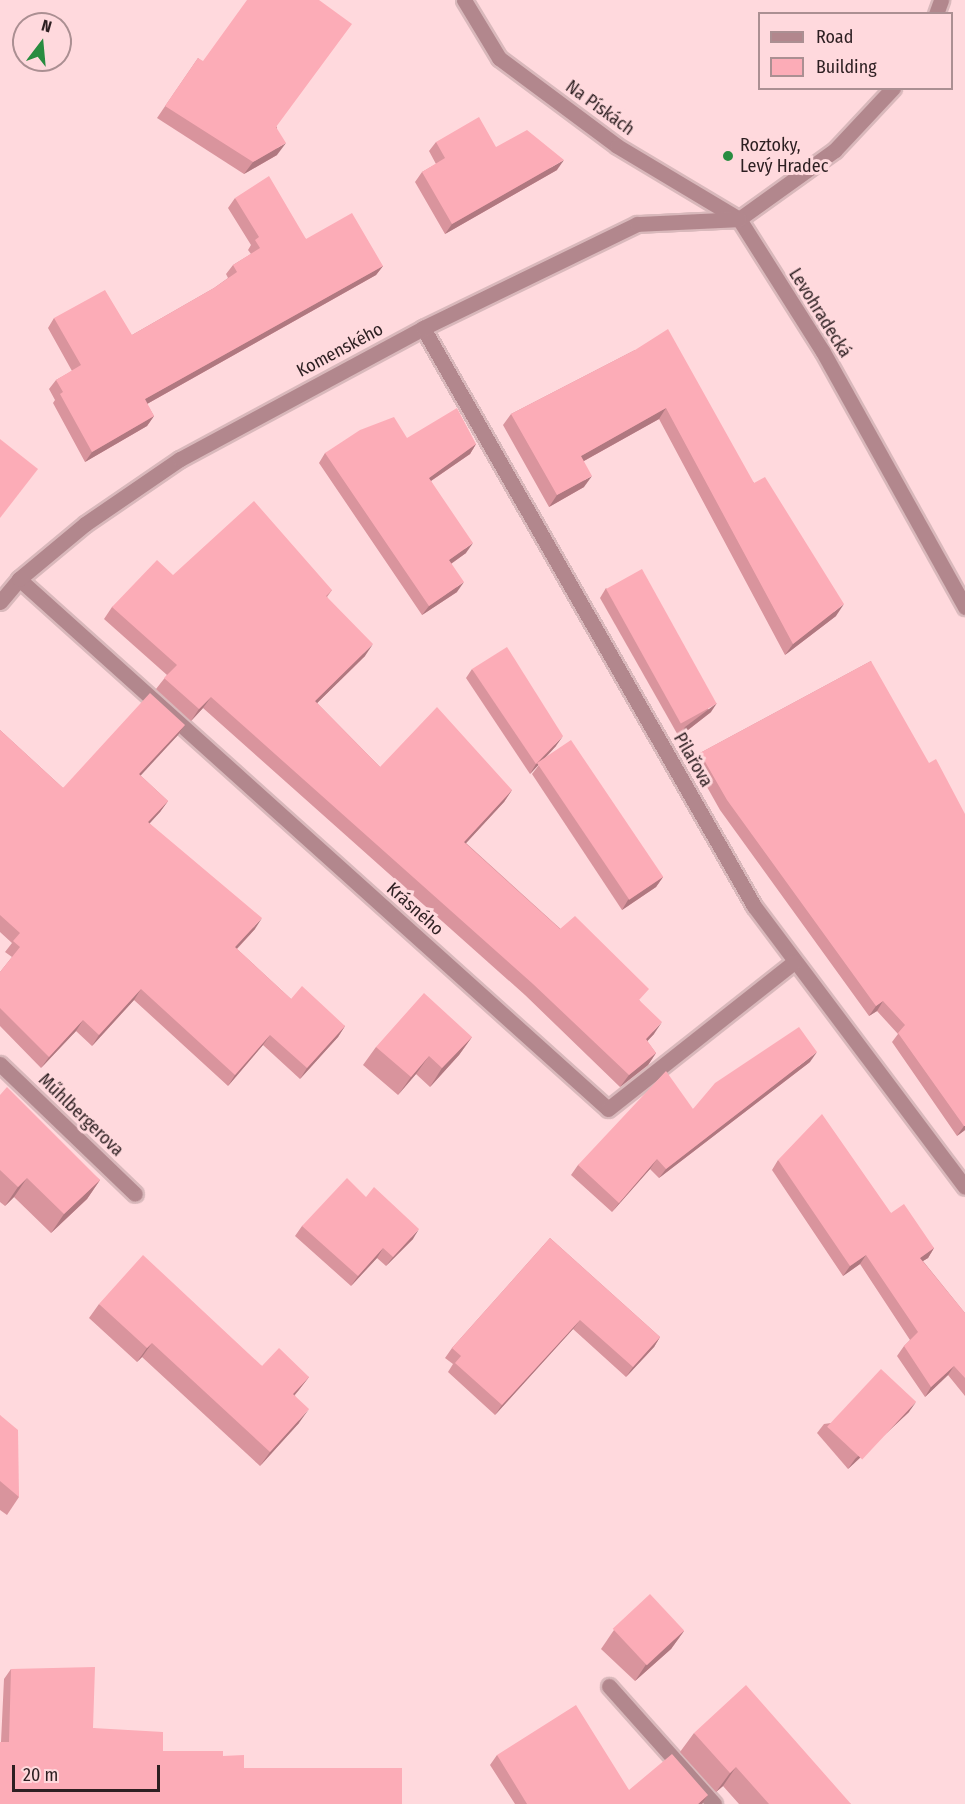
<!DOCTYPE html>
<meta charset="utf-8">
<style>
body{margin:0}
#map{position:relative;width:965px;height:1804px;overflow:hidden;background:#ffd9dd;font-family:"Fira Sans Condensed",sans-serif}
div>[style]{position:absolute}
.roads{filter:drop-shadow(2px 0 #d9b8bb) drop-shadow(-2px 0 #d9b8bb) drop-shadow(0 2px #d9b8bb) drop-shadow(0 -2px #d9b8bb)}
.minor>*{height:15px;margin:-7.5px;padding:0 7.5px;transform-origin:7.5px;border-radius:7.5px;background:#b2878d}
.tertiary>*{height:15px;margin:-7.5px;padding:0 7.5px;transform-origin:7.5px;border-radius:7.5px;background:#b2878d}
.wall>*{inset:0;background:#d9949d}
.shaded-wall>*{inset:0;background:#b07880}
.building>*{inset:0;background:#fcacb7;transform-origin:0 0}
.dots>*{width:16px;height:16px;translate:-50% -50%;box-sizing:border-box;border:3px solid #ffd9dd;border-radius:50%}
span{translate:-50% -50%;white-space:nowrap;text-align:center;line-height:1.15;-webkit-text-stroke:6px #ffd9dd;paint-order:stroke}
.street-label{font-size:18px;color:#2d1f21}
.poi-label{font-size:18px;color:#2d1f21}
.left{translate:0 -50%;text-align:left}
.legend{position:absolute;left:758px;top:12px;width:195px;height:78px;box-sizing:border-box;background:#ffd9dd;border:2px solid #ab8f92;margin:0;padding:8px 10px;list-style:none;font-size:18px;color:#2d1f21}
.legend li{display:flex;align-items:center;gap:12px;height:30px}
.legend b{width:30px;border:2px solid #ab8f92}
.north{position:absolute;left:12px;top:12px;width:60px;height:60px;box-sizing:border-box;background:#ffd9dd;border:2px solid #ab8f92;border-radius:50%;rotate:16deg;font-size:16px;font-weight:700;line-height:24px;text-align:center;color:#2d1f21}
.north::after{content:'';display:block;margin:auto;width:21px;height:27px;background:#298c40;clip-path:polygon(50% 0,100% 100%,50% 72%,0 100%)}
.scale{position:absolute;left:12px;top:1765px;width:148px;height:27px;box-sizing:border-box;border:3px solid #2d1f21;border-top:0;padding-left:8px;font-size:18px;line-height:21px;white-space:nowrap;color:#2d1f21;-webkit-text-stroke:4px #ffd9dd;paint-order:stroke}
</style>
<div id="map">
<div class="roads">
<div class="minor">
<i style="left:464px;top:0;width:68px;rotate:58.9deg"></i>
<i style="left:499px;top:58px;width:147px;rotate:36.7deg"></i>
<i style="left:617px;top:146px;width:142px;rotate:30.9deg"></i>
<i style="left:739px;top:219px;width:157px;rotate:57.7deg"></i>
<i style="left:823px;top:352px;width:292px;rotate:60.9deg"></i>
<i style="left:936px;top:14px;width:15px;rotate:-70deg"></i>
<i style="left:739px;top:219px;width:118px;rotate:-35.7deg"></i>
<i style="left:835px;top:150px;width:85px;rotate:-46.9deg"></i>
<i style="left:423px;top:328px;width:666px;rotate:60.2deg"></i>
<i style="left:754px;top:906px;width:351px;rotate:53.1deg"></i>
<i style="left:19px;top:579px;width:792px;rotate:41.98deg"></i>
<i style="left:608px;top:1109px;width:237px;rotate:-38.3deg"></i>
<i style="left:0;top:1064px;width:187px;rotate:43.9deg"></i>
<i style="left:609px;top:1686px;width:158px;rotate:48.3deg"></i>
</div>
<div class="tertiary">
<i style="left:0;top:602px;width:30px;rotate:-50deg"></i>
<i style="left:19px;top:579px;width:86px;rotate:-39.8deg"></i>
<i style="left:85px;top:524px;width:115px;rotate:-34.4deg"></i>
<i style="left:180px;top:459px;width:276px;rotate:-28.3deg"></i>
<i style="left:423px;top:328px;width:238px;rotate:-25.9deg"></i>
<i style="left:637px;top:224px;width:102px;rotate:-2.8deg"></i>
</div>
</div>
<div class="wall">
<i style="clip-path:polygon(198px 58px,277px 127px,277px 155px,244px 174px,157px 118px)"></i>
<i style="clip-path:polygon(436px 142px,496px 147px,557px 170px,445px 234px,415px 182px,422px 172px,436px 164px,429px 151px)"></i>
<i style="clip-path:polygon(235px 198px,306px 239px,383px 266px,376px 275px,147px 404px,154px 416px,147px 426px,85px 462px,53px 403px,55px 400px,49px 389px,56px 380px,72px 371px,48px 328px,54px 318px,132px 335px,214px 288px,228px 278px,226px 274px,233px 265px,251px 254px,248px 250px,251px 245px,228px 208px)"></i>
<i style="clip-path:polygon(635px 350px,754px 483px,836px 616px,785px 655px,659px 419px,584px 461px,584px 487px,549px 507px,503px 425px,511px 414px)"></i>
<i style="clip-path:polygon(407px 438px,476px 444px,470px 454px,431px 481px,466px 553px,451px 564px,457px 592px,422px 615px,319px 463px,325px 453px)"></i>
<i style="clip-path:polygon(173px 575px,332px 590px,327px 597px,365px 656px,317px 703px,380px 767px,512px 790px,504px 802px,466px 843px,640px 1001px,654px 1034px,647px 1041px,656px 1053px,648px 1065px,620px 1087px,525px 995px,203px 708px,191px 721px,156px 689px,167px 675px,104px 619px,112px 607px)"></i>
<i style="clip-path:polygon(606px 588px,711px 712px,679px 737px,600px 598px)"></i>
<i style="clip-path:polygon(871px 661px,965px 1130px,957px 1136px,892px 1042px,898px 1034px,877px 1011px,869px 1016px,720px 810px,693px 762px,700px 753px)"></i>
<i style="clip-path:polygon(472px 669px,556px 746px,530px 774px,466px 678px)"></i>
<i style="clip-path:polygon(185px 725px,178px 735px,140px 775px,168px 801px,160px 812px,149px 823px,255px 929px,237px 949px,291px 999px,345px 1026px,338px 1037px,300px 1079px,263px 1045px,228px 1086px,134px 1000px,92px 1046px,76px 1031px,41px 1068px,0 1026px,0 972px,12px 957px,5px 952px,12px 943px,0 932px,0 730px,63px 788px)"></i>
<i style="clip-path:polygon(539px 765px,663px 877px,656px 887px,622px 910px,532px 774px)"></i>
<i style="clip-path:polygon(472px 1037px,459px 1055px,430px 1087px,416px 1074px,398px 1095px,363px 1065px,376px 1047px)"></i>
<i style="clip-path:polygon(810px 1062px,659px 1178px,650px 1169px,612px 1212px,571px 1175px,578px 1165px,693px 1109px)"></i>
<i style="clip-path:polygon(0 1095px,100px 1180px,87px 1199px,51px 1233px,14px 1197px,5px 1206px,0 1202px)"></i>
<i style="clip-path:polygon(778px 1160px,891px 1213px,934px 1248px,928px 1258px,923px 1261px,965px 1313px,965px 1396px,948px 1375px,925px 1397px,897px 1356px,904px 1346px,910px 1340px,860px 1264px,843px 1276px,772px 1170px)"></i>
<i style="clip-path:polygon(366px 1197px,413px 1239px,386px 1266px,377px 1258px,351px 1286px,295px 1236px,302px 1226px)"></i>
<i style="clip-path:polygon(550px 1238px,660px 1337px,654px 1347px,626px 1377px,573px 1329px,495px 1415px,448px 1372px,453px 1364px,445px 1358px,452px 1348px)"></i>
<i style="clip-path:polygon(99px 1304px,262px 1366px,309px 1377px,295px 1395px,299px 1423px,260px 1466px,142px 1357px,137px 1362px,89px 1318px)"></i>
<i style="clip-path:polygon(909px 1412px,848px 1469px,817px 1433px,824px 1424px)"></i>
<i style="clip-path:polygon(0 1415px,19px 1497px,7px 1515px,0 1510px)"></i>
<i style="clip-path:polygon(614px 1630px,684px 1631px,671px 1649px,635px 1681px,601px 1649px)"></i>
<i style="clip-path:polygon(11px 1669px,93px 1728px,163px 1751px,223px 1756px,244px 1768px,1px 1742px,4px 1679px)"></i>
<i style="clip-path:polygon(694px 1733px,851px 1804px,739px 1804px,723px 1786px,716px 1792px,680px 1752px)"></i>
<i style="clip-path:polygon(497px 1755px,629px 1790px,708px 1795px,702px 1804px,515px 1804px,490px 1765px)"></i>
</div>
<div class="shaded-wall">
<i style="clip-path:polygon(286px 143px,277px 155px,244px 174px,253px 162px)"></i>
<i style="clip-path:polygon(564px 160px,557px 170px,445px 234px,452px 224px)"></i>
<i style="clip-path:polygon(383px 266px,376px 275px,138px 409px,145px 399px)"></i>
<i style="clip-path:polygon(666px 408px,659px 419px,573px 467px,581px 456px)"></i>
<i style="clip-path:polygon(154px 416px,147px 426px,85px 462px,92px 452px)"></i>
<i style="clip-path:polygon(476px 444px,470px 454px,422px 487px,429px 478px)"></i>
<i style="clip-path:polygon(592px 476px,584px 487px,549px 507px,557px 495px)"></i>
<i style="clip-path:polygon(473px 543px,466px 553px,442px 570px,449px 560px)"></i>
<i style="clip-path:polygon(464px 582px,457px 592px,422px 615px,429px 606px)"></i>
<i style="clip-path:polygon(844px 604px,836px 616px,785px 655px,793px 644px)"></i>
<i style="clip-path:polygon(373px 644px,365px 656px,307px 713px,315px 701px)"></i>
<i style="clip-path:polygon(211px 697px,203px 708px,191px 721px,199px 709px)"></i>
<i style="clip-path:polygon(717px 703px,711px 712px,679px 737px,685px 727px)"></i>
<i style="clip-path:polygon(185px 725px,178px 735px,132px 785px,139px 774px)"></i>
<i style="clip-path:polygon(563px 736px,556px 746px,530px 774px,536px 764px)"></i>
<i style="clip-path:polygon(512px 790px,504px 802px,456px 854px,464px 842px)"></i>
<i style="clip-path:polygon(168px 801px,160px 812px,141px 833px,148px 822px)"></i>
<i style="clip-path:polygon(663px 877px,656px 887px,622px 910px,628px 900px)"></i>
<i style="clip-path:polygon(262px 918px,255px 929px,228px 958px,235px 947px)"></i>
<i style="clip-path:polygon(141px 989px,134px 1000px,92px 1046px,99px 1035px)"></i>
<i style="clip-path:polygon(883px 1001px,877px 1011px,869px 1016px,876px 1006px)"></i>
<i style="clip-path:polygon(83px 1020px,76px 1031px,41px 1068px,49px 1057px)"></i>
<i style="clip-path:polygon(662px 1022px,654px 1034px,638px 1051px,646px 1039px)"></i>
<i style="clip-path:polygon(345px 1026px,338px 1037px,300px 1079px,307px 1068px)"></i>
<i style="clip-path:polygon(270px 1035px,263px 1045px,228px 1086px,235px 1075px)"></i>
<i style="clip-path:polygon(472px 1037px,459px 1055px,430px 1087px,442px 1068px)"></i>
<i style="clip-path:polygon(817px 1052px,810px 1062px,659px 1178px,666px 1169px)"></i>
<i style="clip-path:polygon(656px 1053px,648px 1065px,620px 1087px,629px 1075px)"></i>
<i style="clip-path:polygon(429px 1056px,416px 1074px,398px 1095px,411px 1077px)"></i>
<i style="clip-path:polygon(964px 1126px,965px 1126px,965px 1130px,957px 1136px)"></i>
<i style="clip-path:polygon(657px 1159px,650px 1169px,612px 1212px,619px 1203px)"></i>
<i style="clip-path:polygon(27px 1178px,14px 1197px,5px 1206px,18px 1187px)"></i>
<i style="clip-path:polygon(100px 1180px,87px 1199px,51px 1233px,64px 1214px)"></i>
<i style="clip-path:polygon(419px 1229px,413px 1239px,386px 1266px,393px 1257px)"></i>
<i style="clip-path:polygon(383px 1248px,377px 1258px,351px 1286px,358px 1276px)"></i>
<i style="clip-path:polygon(934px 1248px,928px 1258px,913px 1267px,920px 1258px)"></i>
<i style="clip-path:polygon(866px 1255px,860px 1264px,843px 1276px,850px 1266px)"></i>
<i style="clip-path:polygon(580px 1320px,573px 1329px,495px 1415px,502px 1405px)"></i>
<i style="clip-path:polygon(660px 1337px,654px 1347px,626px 1377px,633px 1367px)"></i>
<i style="clip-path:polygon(152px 1343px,142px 1357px,137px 1362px,147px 1348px)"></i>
<i style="clip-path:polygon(954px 1366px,948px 1375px,925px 1397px,931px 1387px)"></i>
<i style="clip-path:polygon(309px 1377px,298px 1391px,282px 1408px,293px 1394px)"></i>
<i style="clip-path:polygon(916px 1402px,909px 1412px,848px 1469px,855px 1459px)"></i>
<i style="clip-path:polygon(309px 1409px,299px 1423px,260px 1466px,270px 1452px)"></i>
<i style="clip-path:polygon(684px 1631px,671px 1649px,635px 1681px,647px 1663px)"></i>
<i style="clip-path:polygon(736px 1767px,723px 1786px,716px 1792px,730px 1773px)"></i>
<i style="clip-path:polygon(708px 1795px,702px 1804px,698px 1804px)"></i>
</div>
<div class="building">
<i style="clip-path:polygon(247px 0,319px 0,352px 24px,276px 127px,286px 143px,253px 162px,165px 106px,198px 58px,203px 61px)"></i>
<i style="clip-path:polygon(479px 117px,496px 147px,527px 130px,564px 160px,452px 224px,422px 172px,445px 158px,436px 142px)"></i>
<i style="clip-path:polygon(269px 176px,306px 239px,352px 213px,383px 266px,145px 399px,154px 416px,92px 452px,60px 394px,63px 392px,56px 380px,81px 365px,54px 318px,105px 290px,132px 335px,214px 288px,237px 272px,233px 265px,260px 248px,255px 240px,259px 237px,235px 198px)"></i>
<i style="clip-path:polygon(668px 329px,754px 483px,765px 477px,844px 604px,793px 644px,666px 408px,581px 456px,592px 476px,557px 495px,511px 414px,635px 350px)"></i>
<i style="clip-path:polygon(457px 408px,476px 444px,429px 478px,473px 543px,449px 560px,464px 582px,429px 606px,325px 453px,360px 430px,394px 417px,407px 438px)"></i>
<i style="clip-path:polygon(0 439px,38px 469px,0 518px)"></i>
<i style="clip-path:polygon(254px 501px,332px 590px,326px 596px,373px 644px,315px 701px,380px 767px,437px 707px,512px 790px,464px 842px,560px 929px,575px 916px,649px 989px,639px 1000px,662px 1022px,646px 1039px,656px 1053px,629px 1075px,533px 984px,211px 697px,199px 709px,164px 678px,177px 665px,112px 607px,157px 560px,173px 575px)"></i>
<i style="left:642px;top:569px;width:154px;height:41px;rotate:61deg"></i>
<i style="clip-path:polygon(507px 647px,563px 736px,536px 764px,472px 669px)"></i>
<i style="clip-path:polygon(871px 661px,929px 763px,936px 759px,965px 814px,965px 1126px,964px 1126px,898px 1033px,905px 1025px,883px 1001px,876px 1006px,727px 800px,700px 753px)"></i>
<i style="clip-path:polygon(150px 693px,185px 725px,139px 774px,168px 801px,148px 822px,262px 918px,235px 947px,291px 999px,302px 986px,345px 1026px,307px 1068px,270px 1035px,235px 1075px,141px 989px,99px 1035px,83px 1020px,49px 1057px,0 1008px,0 972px,20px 947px,13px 941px,20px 933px,0 915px,0 730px,63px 788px)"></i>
<i style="left:571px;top:740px;width:165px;height:41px;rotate:56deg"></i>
<i style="clip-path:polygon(424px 993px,472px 1037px,442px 1068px,429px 1056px,411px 1077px,376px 1047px)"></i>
<i style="clip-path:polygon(799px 1027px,817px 1052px,666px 1169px,657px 1159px,619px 1203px,578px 1165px,666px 1071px,693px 1109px,715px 1083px)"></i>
<i style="clip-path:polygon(7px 1087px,100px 1180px,64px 1214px,27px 1178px,18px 1187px,0 1170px,0 1095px)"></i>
<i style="clip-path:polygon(822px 1114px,891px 1213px,904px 1204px,934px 1248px,920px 1258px,965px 1313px,965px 1378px,954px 1366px,931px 1387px,904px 1346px,918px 1332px,866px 1255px,850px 1266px,778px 1160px)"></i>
<i style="clip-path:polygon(347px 1178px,366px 1197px,374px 1187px,419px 1229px,393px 1257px,383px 1248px,358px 1276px,302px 1226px)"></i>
<i style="clip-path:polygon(550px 1238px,660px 1337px,633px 1367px,580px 1320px,502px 1405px,455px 1363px,461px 1356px,452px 1348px)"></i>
<i style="clip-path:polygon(143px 1255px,262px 1366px,279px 1348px,309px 1377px,293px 1394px,309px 1409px,270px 1452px,152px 1343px,147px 1348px,99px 1304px)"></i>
<i style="left:881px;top:1369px;width:48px;height:79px;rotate:43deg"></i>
<i style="clip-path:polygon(0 1415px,18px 1430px,19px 1497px,0 1481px)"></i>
<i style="left:650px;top:1594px;width:50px;height:51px;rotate:47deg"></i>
<i style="clip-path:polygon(95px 1667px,93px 1728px,163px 1732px,163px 1751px,223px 1751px,223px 1756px,244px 1755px,244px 1768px,402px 1768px,402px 1804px,0 1804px,0 1742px,9px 1742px,11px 1669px)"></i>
<i style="clip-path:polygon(746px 1685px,851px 1804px,769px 1804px,736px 1767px,730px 1773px,694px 1733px)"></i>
<i style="clip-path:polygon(576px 1705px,629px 1790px,672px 1754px,708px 1795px,698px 1804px,527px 1804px,497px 1755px)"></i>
</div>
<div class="dots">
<i style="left:728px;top:156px;background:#298c40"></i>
</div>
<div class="street-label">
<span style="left:600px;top:108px;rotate:36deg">Na Pískách</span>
<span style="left:820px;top:313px;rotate:58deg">Levohradecká</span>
<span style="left:340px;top:350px;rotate:-28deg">Komenského</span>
<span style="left:693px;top:760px;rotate:60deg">Pilařova</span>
<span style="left:415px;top:909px;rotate:42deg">Krásného</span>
<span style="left:81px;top:1115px;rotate:44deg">Műhlbergerova</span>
</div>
<div class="poi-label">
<span class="left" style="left:740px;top:156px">Roztoky,<br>Levý Hradec</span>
</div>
<ul class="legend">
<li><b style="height:8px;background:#b2878d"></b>Road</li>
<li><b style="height:16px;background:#fcacb7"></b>Building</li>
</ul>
<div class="north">N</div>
<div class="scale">20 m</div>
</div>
